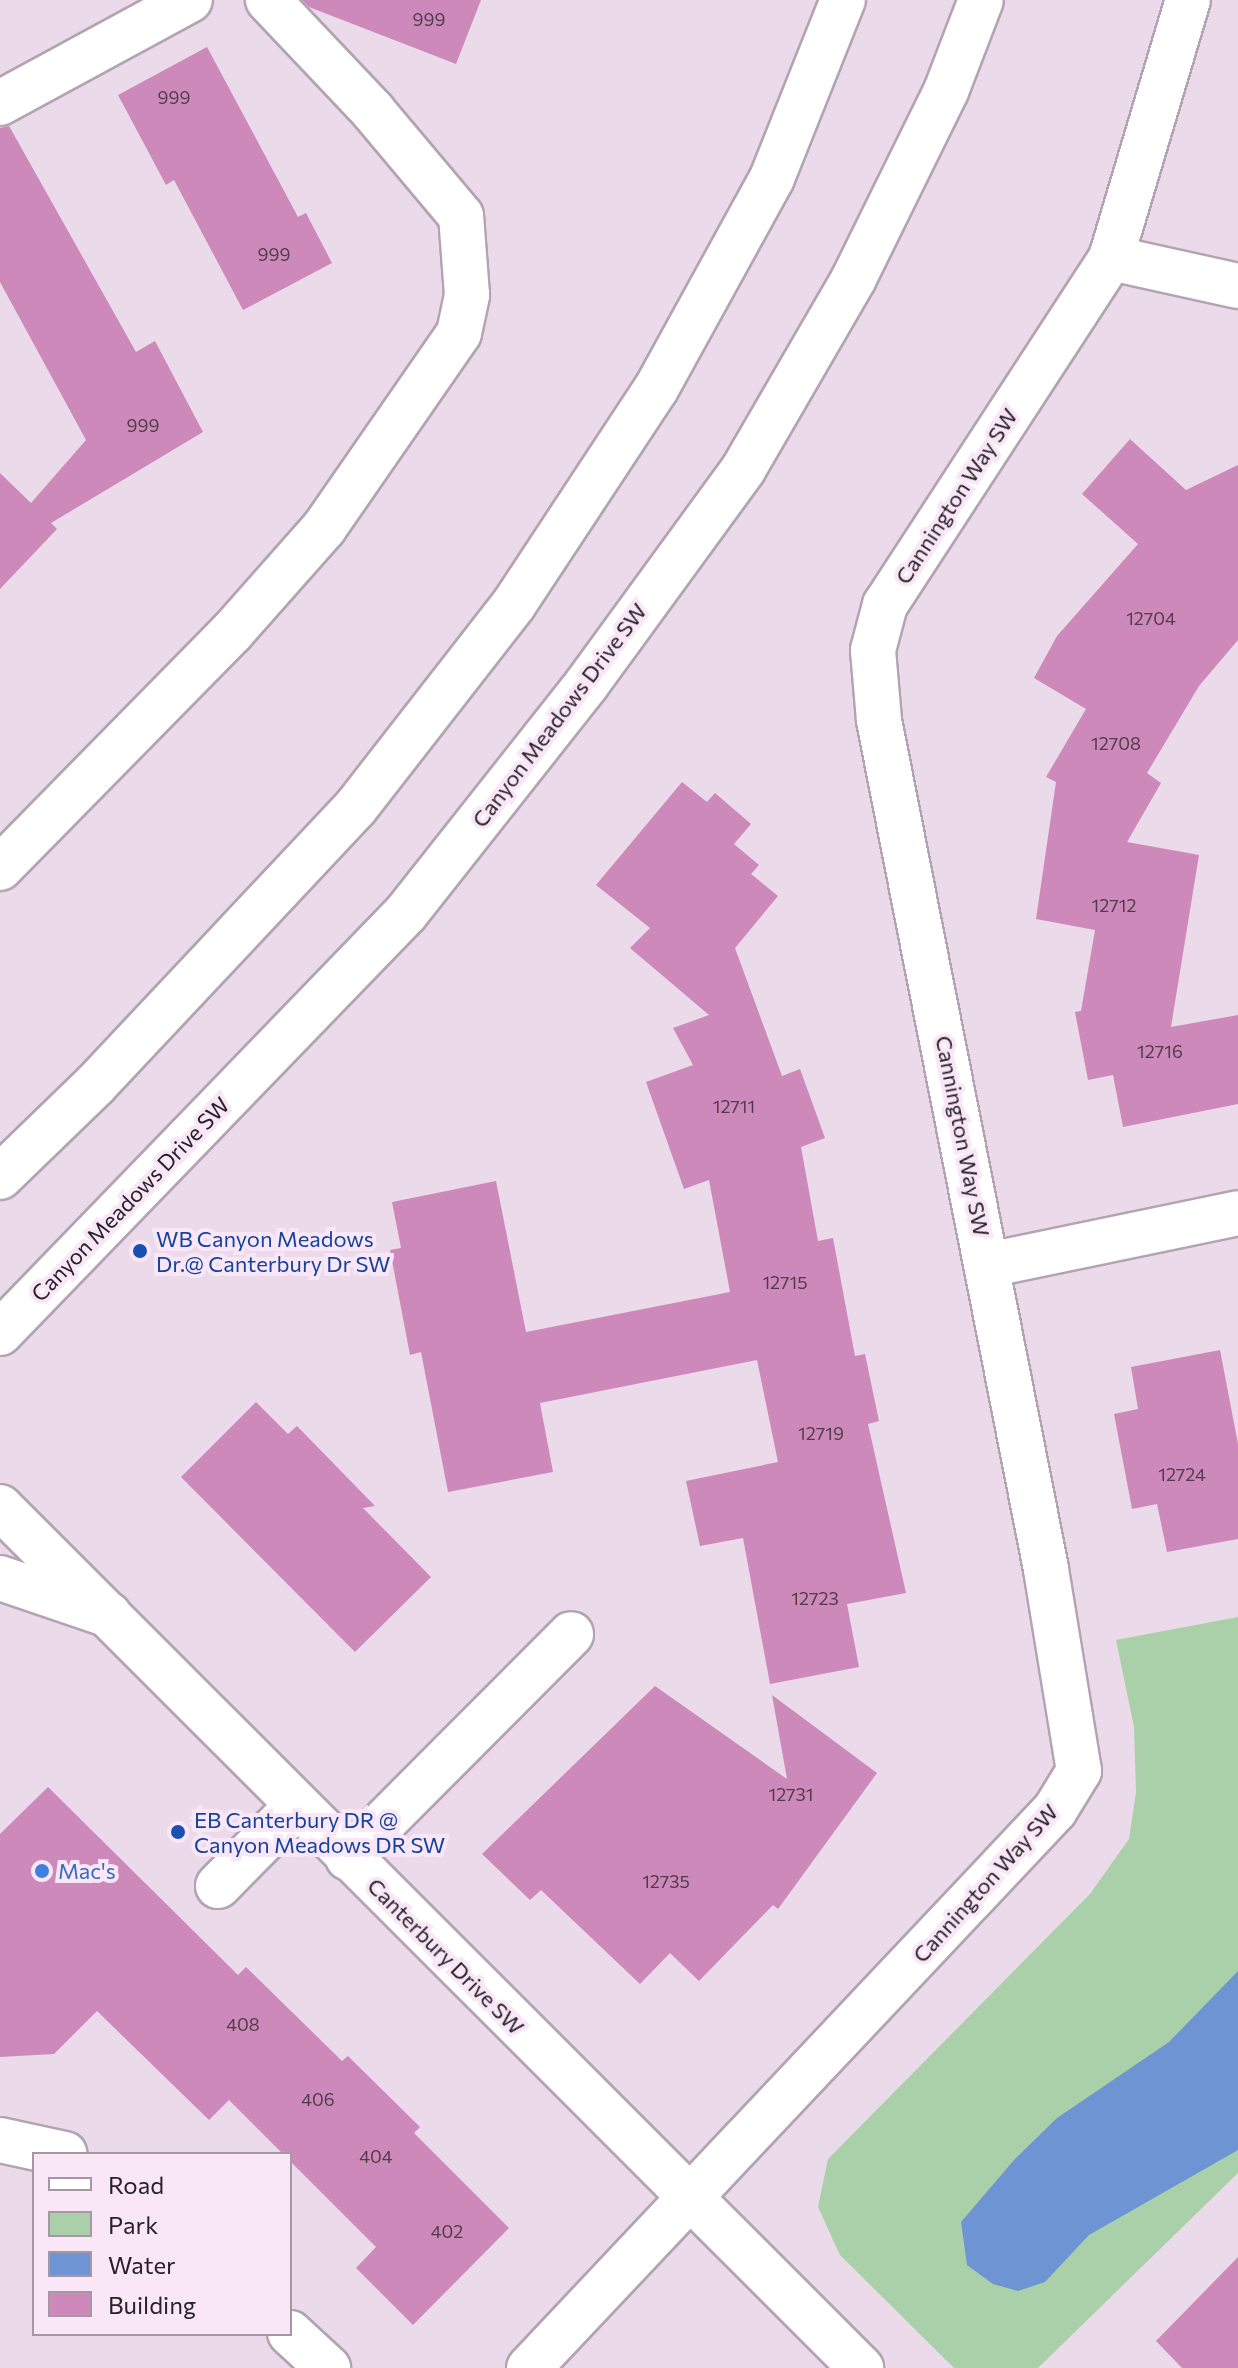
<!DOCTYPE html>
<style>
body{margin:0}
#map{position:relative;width:1238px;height:2368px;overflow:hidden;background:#ebdaea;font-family:Commissioner,sans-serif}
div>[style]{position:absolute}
.green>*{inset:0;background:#aad0aa}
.water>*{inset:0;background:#6f94d4}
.building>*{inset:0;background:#cd89b9}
.roads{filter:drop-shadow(2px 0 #b3a3b3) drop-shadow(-2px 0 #b3a3b3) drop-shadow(0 2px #b3a3b3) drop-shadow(0 -2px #b3a3b3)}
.minor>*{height:44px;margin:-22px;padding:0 22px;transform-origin:22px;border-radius:22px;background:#fff}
.major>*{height:44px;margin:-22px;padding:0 22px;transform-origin:22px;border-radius:22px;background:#fff}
.dots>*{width:22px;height:22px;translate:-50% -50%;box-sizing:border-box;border:4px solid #f9e7f8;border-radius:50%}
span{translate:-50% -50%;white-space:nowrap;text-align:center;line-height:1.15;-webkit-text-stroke:8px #f9e7f8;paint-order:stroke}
.number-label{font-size:18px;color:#513b4c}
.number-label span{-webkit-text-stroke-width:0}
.street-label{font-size:22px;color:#282127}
.transit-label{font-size:22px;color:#164399}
.left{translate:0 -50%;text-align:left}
.shop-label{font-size:22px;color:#366cbe}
.legend{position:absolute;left:32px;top:2152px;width:260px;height:184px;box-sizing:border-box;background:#f9e7f8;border:2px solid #a598a4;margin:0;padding:10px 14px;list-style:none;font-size:24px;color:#282127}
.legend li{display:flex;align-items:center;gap:16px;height:40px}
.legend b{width:40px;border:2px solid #a598a4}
</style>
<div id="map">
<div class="green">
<i style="clip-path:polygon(1238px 1617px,1238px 2173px,1038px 2368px,954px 2368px,840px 2255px,818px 2207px,828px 2159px,1090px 1894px,1129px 1839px,1136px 1792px,1134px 1727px,1116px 1640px)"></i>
</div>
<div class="water">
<i style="clip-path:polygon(1238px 1971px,1238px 2150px,1089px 2235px,1045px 2282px,1018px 2291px,993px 2284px,967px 2265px,961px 2222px,1014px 2160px,1057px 2118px,1169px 2042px)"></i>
</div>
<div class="building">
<i style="clip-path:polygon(302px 0,481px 0,456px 64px,309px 7px)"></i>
<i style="clip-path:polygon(207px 47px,298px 217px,306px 213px,332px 263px,243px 310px,174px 180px,166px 185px,118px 95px)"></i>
<i style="clip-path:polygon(9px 126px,136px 352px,155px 341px,203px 432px,51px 523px,57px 529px,0 589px,0 473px,31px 503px,86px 440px,0 282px,0 128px)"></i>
<i style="clip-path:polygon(1130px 439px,1186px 490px,1238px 465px,1238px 640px,1199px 686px,1147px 773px,1161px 783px,1127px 842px,1199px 855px,1171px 1027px,1238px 1015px,1238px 1104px,1123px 1127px,1113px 1075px,1088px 1080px,1075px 1012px,1081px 1011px,1095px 930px,1036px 919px,1056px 782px,1046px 777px,1086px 709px,1034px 678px,1057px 636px,1138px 544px,1082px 494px)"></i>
<i style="clip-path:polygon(682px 782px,707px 802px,715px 793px,751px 824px,734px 844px,759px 865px,751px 874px,778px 896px,735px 948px,782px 1076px,800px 1069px,825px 1138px,801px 1147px,818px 1241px,833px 1238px,855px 1356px,865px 1354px,879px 1421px,868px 1424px,906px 1593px,847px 1604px,859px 1667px,770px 1684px,743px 1538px,700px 1546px,686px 1481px,778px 1462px,757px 1360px,540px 1403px,553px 1472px,448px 1492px,421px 1352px,410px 1355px,390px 1250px,401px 1248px,392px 1202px,496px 1181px,526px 1332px,730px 1292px,709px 1180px,684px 1189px,646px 1082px,693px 1065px,673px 1028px,709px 1015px,630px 948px,650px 928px,596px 885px)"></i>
<i style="clip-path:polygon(1220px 1350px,1238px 1444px,1238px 1539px,1167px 1552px,1157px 1504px,1132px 1509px,1114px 1414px,1138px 1409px,1131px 1367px)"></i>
<i style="clip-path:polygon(256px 1402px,288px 1434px,297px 1426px,375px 1506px,363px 1508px,431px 1577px,355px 1652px,181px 1477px)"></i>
<i style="clip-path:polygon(655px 1686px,787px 1779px,772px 1695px,877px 1773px,778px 1909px,773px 1905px,699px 1981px,670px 1953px,640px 1984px,541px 1890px,530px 1900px,482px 1854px)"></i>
<i style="clip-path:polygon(48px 1787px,238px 1975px,246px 1967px,342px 2061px,348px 2056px,420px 2127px,414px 2133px,509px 2228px,413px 2325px,356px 2268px,376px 2247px,290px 2161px,290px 2154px,283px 2154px,229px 2100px,209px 2120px,97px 2011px,54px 2054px,0 2057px,0 1834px)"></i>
<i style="clip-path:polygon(1238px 2257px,1238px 2368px,1182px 2368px,1156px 2341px)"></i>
</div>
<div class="roads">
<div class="minor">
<i style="left:0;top:103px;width:216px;rotate:-28.5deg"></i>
<i style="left:1111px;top:258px;width:130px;rotate:12.4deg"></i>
<i style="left:0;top:868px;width:331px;rotate:-45.5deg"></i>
<i style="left:232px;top:632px;width:139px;rotate:-48.5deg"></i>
<i style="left:324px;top:528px;width:237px;rotate:-55.3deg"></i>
<i style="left:459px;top:333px;width:39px;rotate:-78deg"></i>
<i style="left:467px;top:295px;width:79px;rotate:-94.3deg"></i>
<i style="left:461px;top:216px;width:137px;rotate:-130deg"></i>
<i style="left:373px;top:111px;width:153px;rotate:-133.4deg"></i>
<i style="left:988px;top:1265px;width:255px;rotate:-11.7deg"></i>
<i style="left:0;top:1507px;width:1218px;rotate:45deg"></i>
<i style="left:348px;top:1858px;width:316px;rotate:-45.1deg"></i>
<i style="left:218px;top:1886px;width:112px;rotate:-45.4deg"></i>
<i style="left:0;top:2140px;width:66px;rotate:12.2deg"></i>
<i style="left:290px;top:2333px;width:52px;rotate:42.6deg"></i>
<i style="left:529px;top:2368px;width:767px;rotate:-46.69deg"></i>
<i style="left:1055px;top:1810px;width:46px;rotate:-58.4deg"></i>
<i style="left:1079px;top:1771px;width:205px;rotate:-99.3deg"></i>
<i style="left:1046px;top:1569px;width:865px;rotate:-101.13deg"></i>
<i style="left:879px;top:720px;width:70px;rotate:-94.9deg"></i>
<i style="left:873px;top:650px;width:47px;rotate:-75.1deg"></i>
<i style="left:885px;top:605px;width:414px;rotate:-56.9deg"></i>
<i style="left:1111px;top:258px;width:269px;rotate:-73.4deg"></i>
</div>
<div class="major">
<i style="left:0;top:1177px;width:132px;rotate:-44.1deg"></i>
<i style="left:95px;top:1085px;width:381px;rotate:-46.8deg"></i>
<i style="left:356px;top:807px;width:257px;rotate:-52.1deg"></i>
<i style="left:514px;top:604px;width:258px;rotate:-56.6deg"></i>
<i style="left:656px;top:389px;width:241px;rotate:-61.2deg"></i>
<i style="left:772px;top:178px;width:192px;rotate:-68.3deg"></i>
<i style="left:0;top:1333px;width:584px;rotate:-45.97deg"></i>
<i style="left:406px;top:913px;width:290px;rotate:-51.7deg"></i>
<i style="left:586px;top:685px;width:268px;rotate:-53.9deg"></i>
<i style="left:744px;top:468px;width:220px;rotate:-59.9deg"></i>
<i style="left:854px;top:278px;width:208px;rotate:-63.8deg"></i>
<i style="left:946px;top:91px;width:97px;rotate:-69deg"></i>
<i style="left:0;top:1578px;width:115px;rotate:18.7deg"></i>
</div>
</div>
<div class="dots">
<i style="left:140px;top:1251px;background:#1a4fb4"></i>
<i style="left:178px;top:1832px;background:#1a4fb4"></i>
<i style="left:42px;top:1871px;background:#3f7fe0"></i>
</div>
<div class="number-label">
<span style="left:429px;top:19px">999</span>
<span style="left:174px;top:97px">999</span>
<span style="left:274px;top:254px">999</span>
<span style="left:143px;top:425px">999</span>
<span style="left:1151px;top:618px">12704</span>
<span style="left:1116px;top:743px">12708</span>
<span style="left:1114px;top:905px">12712</span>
<span style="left:1160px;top:1051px">12716</span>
<span style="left:734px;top:1106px">12711</span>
<span style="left:785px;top:1282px">12715</span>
<span style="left:821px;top:1433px">12719</span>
<span style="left:1182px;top:1474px">12724</span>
<span style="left:815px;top:1598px">12723</span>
<span style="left:791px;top:1794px">12731</span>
<span style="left:666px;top:1881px">12735</span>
<span style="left:243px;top:2024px">408</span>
<span style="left:318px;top:2099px">406</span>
<span style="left:376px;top:2156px">404</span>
<span style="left:447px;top:2231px">402</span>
</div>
<div class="street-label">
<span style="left:956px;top:496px;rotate:-57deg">Cannington Way SW</span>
<span style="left:559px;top:715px;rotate:-53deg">Canyon Meadows Drive SW</span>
<span style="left:963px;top:1136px;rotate:79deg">Cannington Way SW</span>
<span style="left:130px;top:1199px;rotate:-46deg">Canyon Meadows Drive SW</span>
<span style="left:985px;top:1883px;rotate:-48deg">Cannington Way SW</span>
<span style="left:446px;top:1956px;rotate:45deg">Canterbury Drive SW</span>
</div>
<div class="transit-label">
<span class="left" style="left:156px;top:1251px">WB Canyon Meadows<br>Dr.@ Canterbury Dr SW</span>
<span class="left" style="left:194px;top:1832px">EB Canterbury DR @<br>Canyon Meadows DR SW</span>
</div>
<div class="shop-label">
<span class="left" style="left:58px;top:1871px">Mac's</span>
</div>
<ul class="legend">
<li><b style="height:10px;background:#fff"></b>Road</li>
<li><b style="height:22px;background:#aad0aa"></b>Park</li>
<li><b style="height:22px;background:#6f94d4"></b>Water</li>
<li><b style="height:22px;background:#cd89b9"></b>Building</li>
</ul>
</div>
